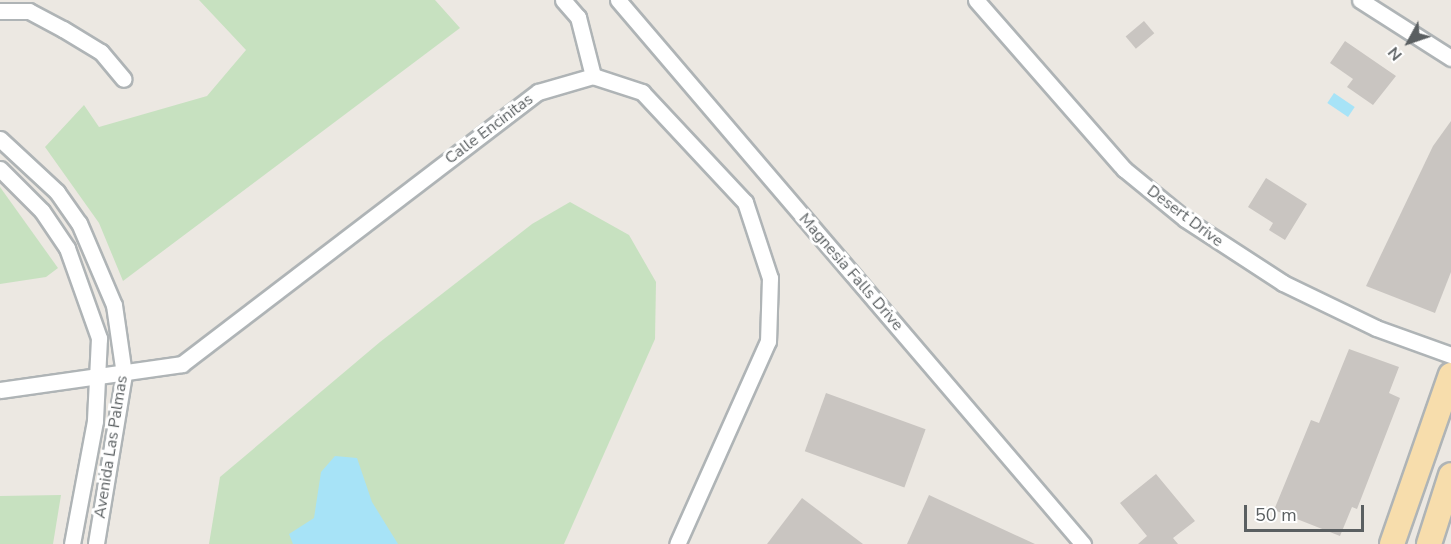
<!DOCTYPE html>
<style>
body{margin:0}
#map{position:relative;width:1451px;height:544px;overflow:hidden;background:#ece8e2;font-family:"Nunito Sans",sans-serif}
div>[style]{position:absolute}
.green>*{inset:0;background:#c7e1c0}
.water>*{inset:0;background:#a7e3f7;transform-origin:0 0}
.building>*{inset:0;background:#c9c5c1;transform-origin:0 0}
.roads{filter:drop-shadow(2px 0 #afb4b6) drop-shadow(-2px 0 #afb4b6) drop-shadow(0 2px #afb4b6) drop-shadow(0 -2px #afb4b6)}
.street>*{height:15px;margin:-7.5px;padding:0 7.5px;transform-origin:7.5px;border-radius:7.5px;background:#fff}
.primary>*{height:24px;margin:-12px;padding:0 12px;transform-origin:12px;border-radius:12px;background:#f7ddac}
span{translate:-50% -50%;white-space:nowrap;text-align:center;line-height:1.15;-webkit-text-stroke:6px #fff;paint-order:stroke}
.street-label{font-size:16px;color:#5a5f61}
.north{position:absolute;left:1379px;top:12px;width:60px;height:60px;-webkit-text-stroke:4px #fff;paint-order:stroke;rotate:230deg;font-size:16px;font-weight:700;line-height:24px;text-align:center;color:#5a5f61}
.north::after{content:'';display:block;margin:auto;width:21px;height:27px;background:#5a5f61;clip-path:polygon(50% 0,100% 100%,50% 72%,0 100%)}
.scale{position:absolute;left:1244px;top:505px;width:120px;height:27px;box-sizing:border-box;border:3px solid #5a5f61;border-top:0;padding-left:8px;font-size:18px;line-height:21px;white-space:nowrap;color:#5a5f61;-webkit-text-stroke:4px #fff;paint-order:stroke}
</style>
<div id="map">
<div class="green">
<i style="clip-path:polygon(199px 0,435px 0,460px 28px,123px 281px,99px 223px,45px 147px,84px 105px,99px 127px,207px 96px,246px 50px)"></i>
<i style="clip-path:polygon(0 187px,58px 268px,46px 277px,0 284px)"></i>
<i style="clip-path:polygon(570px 202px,629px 235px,656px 282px,655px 339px,564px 544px,209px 544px,220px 477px,380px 342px,532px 224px)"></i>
<i style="clip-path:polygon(61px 495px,53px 544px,0 544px,0 496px)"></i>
</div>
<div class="water">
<i style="left:1334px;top:93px;width:25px;height:12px;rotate:34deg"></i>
<i style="clip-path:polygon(335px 456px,357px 458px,372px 502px,398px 544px,293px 544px,289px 534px,314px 518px,321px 472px)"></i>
</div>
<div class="building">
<i style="left:1144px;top:21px;width:16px;height:24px;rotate:50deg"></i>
<i style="clip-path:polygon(1345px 41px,1396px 76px,1373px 105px,1347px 87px,1353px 79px,1330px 63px)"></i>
<i style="clip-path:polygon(1451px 121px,1451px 272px,1435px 313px,1366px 286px,1433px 146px)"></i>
<i style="clip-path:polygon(1266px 178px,1307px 204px,1285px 240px,1269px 230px,1273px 223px,1248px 207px)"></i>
<i style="clip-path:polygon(1349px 349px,1399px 367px,1389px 393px,1400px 398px,1357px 509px,1352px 507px,1340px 536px,1274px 510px,1311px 420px,1319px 423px)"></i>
<i style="left:826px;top:393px;width:106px;height:62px;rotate:20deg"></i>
<i style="clip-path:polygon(1156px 474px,1195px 521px,1173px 538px,1178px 544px,1138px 544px,1147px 536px,1120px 503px)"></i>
<i style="clip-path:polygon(929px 495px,1035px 544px,907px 544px)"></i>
<i style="clip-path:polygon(802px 498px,863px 544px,767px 544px)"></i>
</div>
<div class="roads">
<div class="street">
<i style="left:563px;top:0;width:23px;rotate:49deg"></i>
<i style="left:578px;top:17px;width:61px;rotate:75.7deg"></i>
<i style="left:618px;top:0;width:716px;rotate:49.48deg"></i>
<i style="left:976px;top:0;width:225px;rotate:48.8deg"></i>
<i style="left:1124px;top:169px;width:79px;rotate:39.3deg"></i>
<i style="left:1185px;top:219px;width:117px;rotate:33.1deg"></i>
<i style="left:1283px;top:283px;width:103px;rotate:25.8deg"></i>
<i style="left:1376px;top:328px;width:80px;rotate:19.8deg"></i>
<i style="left:1360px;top:0;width:108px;rotate:32.5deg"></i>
<i style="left:0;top:11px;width:29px"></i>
<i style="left:29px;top:11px;width:38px;rotate:28deg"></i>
<i style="left:63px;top:29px;width:44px;rotate:31.2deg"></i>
<i style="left:101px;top:52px;width:35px;rotate:50deg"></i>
<i style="left:0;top:139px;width:78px;rotate:42.9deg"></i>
<i style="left:57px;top:192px;width:38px;rotate:55deg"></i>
<i style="left:79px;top:223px;width:89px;rotate:66.9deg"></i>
<i style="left:114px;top:305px;width:70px;rotate:81.8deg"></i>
<i style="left:124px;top:374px;width:172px;rotate:99.4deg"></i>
<i style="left:0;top:169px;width:59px;rotate:45deg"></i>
<i style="left:42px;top:211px;width:45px;rotate:56deg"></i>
<i style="left:67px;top:248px;width:96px;rotate:70.4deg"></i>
<i style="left:99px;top:338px;width:83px;rotate:92.8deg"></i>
<i style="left:95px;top:421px;width:125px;rotate:100.6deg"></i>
<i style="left:0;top:390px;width:184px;rotate:-8.1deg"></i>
<i style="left:182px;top:364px;width:448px;rotate:-37.4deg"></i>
<i style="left:538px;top:92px;width:57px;rotate:-16.2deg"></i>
<i style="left:593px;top:76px;width:52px;rotate:18.1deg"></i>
<i style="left:642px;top:92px;width:151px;rotate:46.9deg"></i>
<i style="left:745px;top:202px;width:80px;rotate:71.8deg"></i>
<i style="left:770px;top:278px;width:63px;rotate:91.8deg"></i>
<i style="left:768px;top:341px;width:222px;rotate:114.1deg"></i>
</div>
<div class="primary">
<i style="left:1392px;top:544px;width:179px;rotate:-70.8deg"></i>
<i style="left:1429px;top:544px;width:72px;rotate:-72.3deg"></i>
</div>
</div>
<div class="street-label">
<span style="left:489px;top:129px;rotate:-37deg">Calle Encinitas</span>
<span style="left:1185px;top:216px;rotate:37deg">Desert Drive</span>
<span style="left:851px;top:272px;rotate:49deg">Magnesia Falls Drive</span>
<span style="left:111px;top:447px;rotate:-81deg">Avenida Las Palmas</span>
</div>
<div class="north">N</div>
<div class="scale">50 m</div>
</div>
